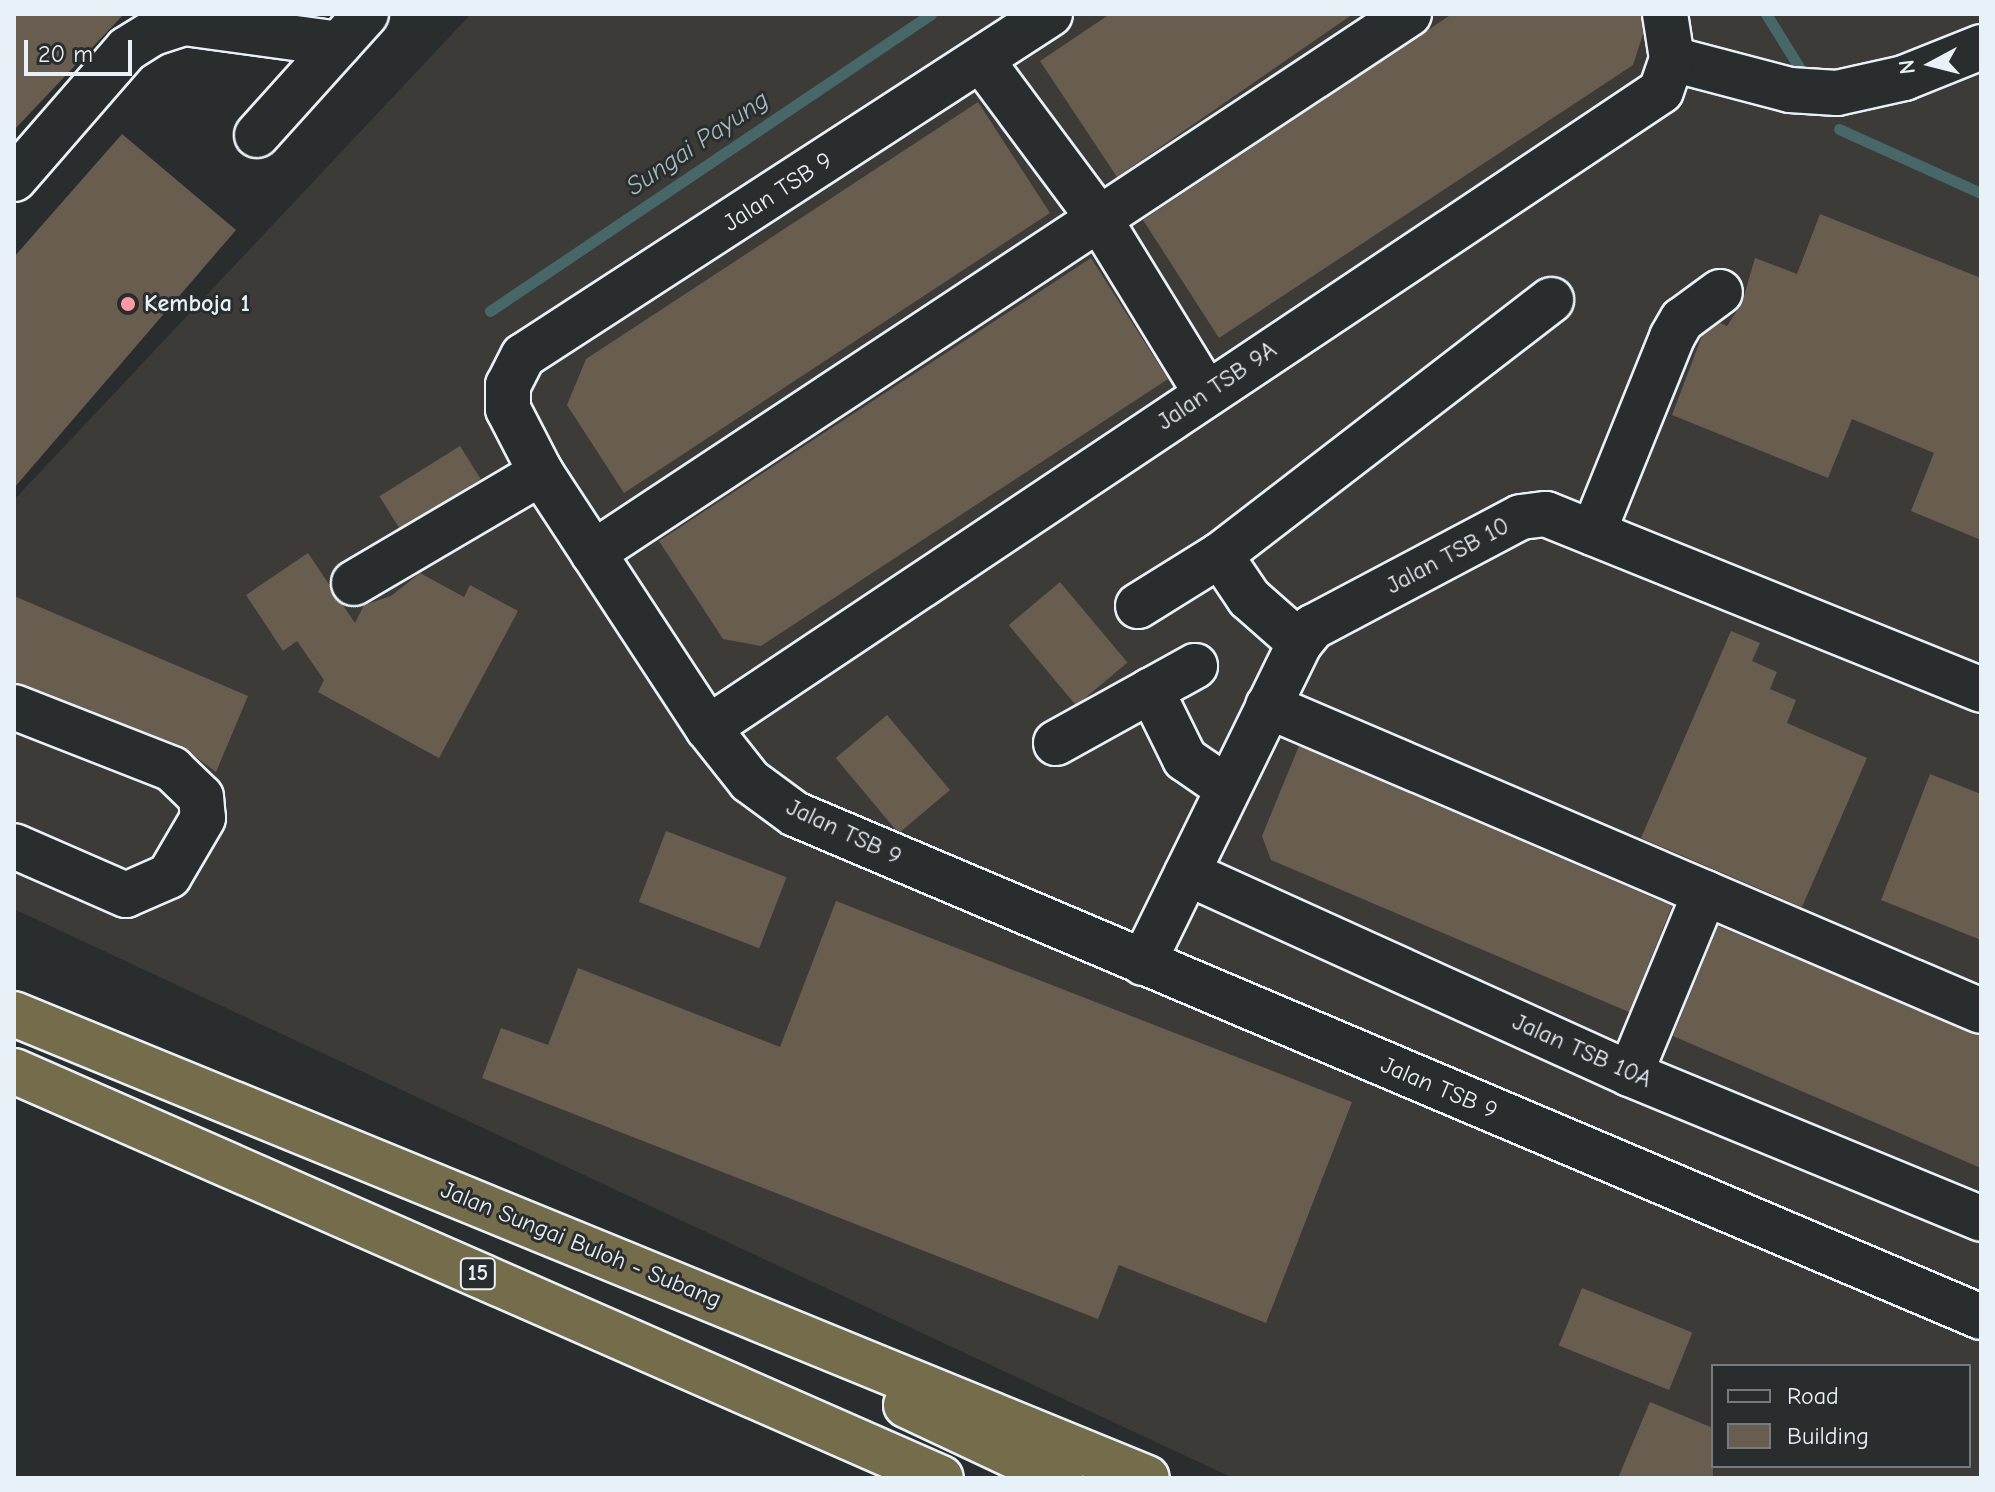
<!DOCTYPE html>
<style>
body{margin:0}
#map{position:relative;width:1995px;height:1492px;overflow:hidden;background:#2a2d2e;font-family:"Comic Neue",sans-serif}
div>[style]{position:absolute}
.built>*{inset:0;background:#3d3b38}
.stream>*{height:11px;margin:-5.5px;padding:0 5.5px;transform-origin:5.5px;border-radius:5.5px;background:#486769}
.building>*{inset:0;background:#695d50;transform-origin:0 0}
.roads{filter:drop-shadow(2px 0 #e8f1f8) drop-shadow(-2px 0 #e8f1f8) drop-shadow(0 2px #e8f1f8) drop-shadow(0 -2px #e8f1f8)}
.minor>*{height:44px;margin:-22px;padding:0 22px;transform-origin:22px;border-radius:22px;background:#2a2d2e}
.highway>*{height:44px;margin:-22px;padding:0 22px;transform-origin:22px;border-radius:22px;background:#746c4b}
.dots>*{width:22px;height:22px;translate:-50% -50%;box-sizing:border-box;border:4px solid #2a2d2e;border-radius:50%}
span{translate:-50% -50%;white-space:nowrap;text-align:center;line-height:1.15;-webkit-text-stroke:6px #2a2d2e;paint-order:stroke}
.shield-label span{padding:2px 6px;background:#2a2d2e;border:2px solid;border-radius:6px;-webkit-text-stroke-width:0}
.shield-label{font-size:22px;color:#e8f1f8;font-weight:700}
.street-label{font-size:24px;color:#e8f1f8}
.poi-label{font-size:24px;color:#e8f1f8;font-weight:700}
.left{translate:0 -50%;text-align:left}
.water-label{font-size:26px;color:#a8babf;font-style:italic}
.frame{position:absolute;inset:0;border:16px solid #e8f1f8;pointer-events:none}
.legend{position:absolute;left:1711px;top:1364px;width:260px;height:104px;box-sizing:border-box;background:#2a2d2e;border:2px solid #767b7f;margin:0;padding:10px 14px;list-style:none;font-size:24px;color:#e8f1f8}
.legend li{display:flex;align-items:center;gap:16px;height:40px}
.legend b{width:40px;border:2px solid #767b7f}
.north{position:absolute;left:1891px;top:24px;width:80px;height:80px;-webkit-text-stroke:6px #2a2d2e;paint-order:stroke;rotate:263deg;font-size:22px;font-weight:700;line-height:32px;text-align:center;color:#e8f1f8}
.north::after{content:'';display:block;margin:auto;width:28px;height:36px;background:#e8f1f8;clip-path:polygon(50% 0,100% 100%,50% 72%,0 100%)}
.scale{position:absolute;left:24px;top:40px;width:108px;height:36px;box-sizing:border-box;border:4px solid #e8f1f8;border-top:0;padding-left:10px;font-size:24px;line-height:28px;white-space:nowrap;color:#e8f1f8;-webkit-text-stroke:6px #2a2d2e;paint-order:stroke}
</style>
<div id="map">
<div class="built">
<i style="clip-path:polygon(evenodd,471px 14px,1981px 14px,1981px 1478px,1233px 1478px,14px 909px,14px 500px,471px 14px,1713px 1366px,1969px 1366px,1969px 1466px,1713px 1466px,1713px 1366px)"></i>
</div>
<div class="stream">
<i style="left:1766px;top:14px;width:62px;rotate:58.1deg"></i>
<i style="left:1839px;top:129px;width:156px;rotate:24.3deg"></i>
<i style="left:490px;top:311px;width:532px;rotate:-33.96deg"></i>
</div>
<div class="building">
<i style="clip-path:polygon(14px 14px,124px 14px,14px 130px)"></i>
<i style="clip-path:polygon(1110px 14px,1353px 14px,1117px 177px,1040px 61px)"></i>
<i style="clip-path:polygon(1452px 14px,1641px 14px,1643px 34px,1633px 65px,1219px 338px,1143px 220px)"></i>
<i style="clip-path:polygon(978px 102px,1050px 213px,624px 493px,567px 405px,586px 359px)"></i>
<i style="clip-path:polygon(122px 134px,236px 230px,14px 488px,14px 257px)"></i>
<i style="clip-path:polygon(1820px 214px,1981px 278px,1981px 540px,1911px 511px,1934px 453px,1852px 419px,1828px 478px,1672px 415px,1702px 336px,1720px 323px,1727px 326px,1742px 303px,1755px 258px,1797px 274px)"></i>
<i style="clip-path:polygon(1091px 258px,1168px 379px,761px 646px,723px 639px,659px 541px)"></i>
<i style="left:460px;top:446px;width:39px;height:95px;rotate:58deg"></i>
<i style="clip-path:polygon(308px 553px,355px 623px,364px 605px,391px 596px,420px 573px,464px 597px,470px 585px,518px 611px,439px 758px,318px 692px,324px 680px,297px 641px,283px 651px,246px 595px)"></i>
<i style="left:1060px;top:582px;width:105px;height:67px;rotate:50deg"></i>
<i style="clip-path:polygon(14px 596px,248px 696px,216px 772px,181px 746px,14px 683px)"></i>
<i style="clip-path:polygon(1731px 631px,1760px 643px,1752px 661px,1777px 672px,1770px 689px,1796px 700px,1787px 723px,1867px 758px,1802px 907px,1641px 838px)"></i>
<i style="left:887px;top:715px;width:98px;height:67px;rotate:50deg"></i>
<i style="clip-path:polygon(1299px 746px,1672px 906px,1629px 1012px,1271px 860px,1262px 836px)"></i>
<i style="clip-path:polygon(1930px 774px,1981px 794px,1981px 940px,1881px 900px)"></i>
<i style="left:666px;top:831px;width:129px;height:76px;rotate:21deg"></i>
<i style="clip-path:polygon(836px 901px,1352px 1102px,1266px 1323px,1119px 1265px,1098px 1319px,482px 1078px,501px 1028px,548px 1045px,578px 968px,780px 1047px)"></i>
<i style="clip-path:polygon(1718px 926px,1981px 1036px,1981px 1168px,1673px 1036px)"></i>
<i style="left:1582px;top:1288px;width:119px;height:62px;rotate:22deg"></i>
<i style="clip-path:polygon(1650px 1402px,1713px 1428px,1713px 1478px,1618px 1478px)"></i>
</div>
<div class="roads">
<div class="minor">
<i style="left:1050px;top:14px;width:628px;rotate:147.02deg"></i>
<i style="left:523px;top:356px;width:33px;rotate:117deg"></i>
<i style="left:508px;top:385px;width:24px;rotate:90deg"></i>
<i style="left:508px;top:409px;width:72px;rotate:62.7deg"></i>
<i style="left:541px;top:473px;width:305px;rotate:56.8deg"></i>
<i style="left:708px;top:728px;width:68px;rotate:51.6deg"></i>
<i style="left:750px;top:781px;width:56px;rotate:36.3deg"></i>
<i style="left:795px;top:814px;width:1288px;rotate:22.98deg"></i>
<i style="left:1672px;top:59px;width:122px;rotate:14.7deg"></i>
<i style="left:1790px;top:90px;width:47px;rotate:3.7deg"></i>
<i style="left:1837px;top:93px;width:69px;rotate:-12.6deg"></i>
<i style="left:1904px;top:78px;width:83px;rotate:-21.9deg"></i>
<i style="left:982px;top:61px;width:198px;rotate:53.4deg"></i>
<i style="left:1100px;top:220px;width:203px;rotate:58.5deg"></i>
<i style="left:257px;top:135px;width:163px;rotate:-48deg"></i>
<i style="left:14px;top:179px;width:172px;rotate:-49deg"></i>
<i style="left:127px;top:49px;width:31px;rotate:-32deg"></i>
<i style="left:153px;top:33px;width:33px;rotate:-18deg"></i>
<i style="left:184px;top:23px;width:156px;rotate:7.7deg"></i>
<i style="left:1593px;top:533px;width:211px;rotate:-68deg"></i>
<i style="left:1672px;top:337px;width:20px;rotate:-60deg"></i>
<i style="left:1682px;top:320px;width:47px;rotate:-36.4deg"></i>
<i style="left:593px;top:553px;width:978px;rotate:-33.45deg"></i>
<i style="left:1220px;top:555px;width:52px;rotate:56deg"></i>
<i style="left:1249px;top:598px;width:68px;rotate:41.4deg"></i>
<i style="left:354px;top:583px;width:217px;rotate:-30.5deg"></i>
<i style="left:1138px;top:606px;width:97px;rotate:-31.9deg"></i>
<i style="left:1220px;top:555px;width:418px;rotate:-37.6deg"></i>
<i style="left:1151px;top:690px;width:77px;rotate:63.8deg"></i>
<i style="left:1185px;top:759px;width:51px;rotate:34.6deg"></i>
<i style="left:1268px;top:706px;width:775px;rotate:23.16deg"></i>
<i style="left:14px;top:707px;width:170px;rotate:21.4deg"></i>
<i style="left:172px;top:769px;width:40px;rotate:44deg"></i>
<i style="left:201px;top:797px;width:21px;rotate:85deg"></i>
<i style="left:203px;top:818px;width:67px;rotate:120.4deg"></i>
<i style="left:169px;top:876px;width:47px;rotate:156.2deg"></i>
<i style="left:126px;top:895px;width:122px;rotate:-156.4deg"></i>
<i style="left:708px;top:728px;width:1146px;rotate:-33.76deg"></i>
<i style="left:1661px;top:91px;width:34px;rotate:-71deg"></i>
<i style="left:1672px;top:59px;width:46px;rotate:-98.8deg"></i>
<i style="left:1056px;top:743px;width:159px;rotate:-29deg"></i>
<i style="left:1187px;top:873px;width:486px;rotate:24.4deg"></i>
<i style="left:1630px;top:1074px;width:380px;rotate:22.4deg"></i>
<i style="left:1143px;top:963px;width:356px;rotate:-63.9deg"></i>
<i style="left:1300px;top:643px;width:21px;rotate:-51deg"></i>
<i style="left:1313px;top:627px;width:235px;rotate:-27.9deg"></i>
<i style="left:1521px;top:517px;width:25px;rotate:-7deg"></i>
<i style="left:1546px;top:514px;width:469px;rotate:22deg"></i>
<i style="left:1630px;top:1074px;width:196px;rotate:-67.5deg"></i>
</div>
<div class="highway">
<i style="left:14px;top:1014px;width:1224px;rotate:22.27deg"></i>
<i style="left:14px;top:1071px;width:1012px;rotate:23.7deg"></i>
<i style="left:906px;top:1405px;width:171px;rotate:25.2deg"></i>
</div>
</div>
<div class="dots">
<i style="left:128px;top:304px;background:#ff9aa2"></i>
</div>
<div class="shield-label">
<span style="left:478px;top:1274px">15</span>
</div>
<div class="street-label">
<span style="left:778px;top:192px;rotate:-33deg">Jalan TSB 9</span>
<span style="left:1217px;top:386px;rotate:-34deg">Jalan TSB 9A</span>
<span style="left:1448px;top:556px;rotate:-28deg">Jalan TSB 10</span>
<span style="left:844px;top:832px;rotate:25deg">Jalan TSB 9</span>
<span style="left:1582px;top:1051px;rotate:24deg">Jalan TSB 10A</span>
<span style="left:1439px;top:1088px;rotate:23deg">Jalan TSB 9</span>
<span style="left:581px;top:1245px;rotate:22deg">Jalan Sungai Buloh - Subang</span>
</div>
<div class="poi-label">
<span class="left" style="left:144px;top:304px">Kemboja 1</span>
</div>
<div class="water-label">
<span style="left:698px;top:144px;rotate:-34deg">Sungai Payung</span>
</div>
<div class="frame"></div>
<ul class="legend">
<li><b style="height:10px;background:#2a2d2e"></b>Road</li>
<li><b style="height:22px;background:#695d50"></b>Building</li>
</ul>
<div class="north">N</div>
<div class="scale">20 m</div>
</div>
